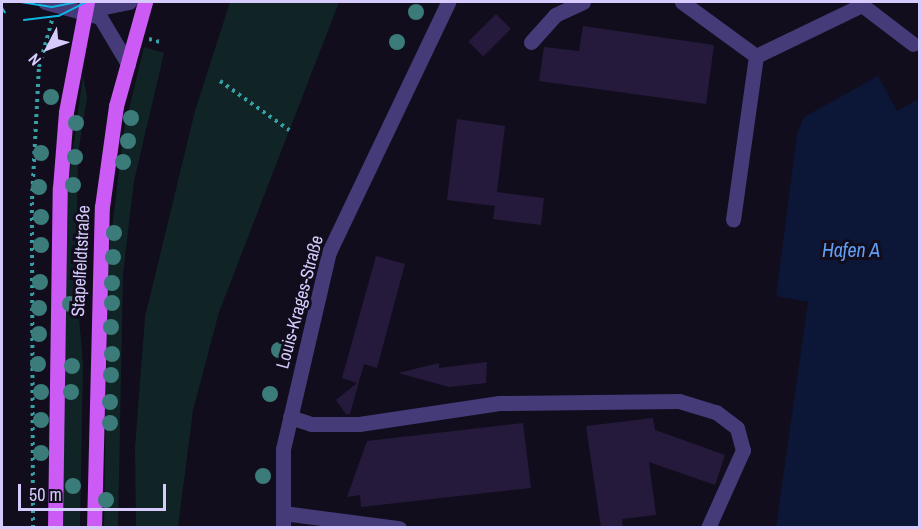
<!DOCTYPE html>
<meta charset="utf-8">
<style>
body{margin:0}
#map{position:relative;width:921px;height:529px;overflow:hidden;background:#110d1c;font-family:"Archivo Narrow",sans-serif}
div>[style]{position:absolute}
.green>*{inset:0;background:#102426}
.water>*{inset:0;background:#0c1636}
.building>*{inset:0;background:#251a3c;transform-origin:0 0}
.path>*{height:4px;margin-top:-2px;transform-origin:0;background:repeating-linear-gradient(90deg,#35a0a6 0 3px,transparent 0 7.5px)}
.minor>*{height:15px;margin:-7.5px;padding:0 7.5px;transform-origin:7.5px;border-radius:7.5px;background:#443b78}
.major>*{height:15px;margin:-7.5px;padding:0 7.5px;transform-origin:7.5px;border-radius:7.5px;background:#cc5af4}
.tram>*{height:1.5px;margin:-0.75px;padding:0 0.75px;transform-origin:0.75px;border-radius:0.75px;background:#0fb5e3}
.trees>*{width:16px;height:16px;margin:-8px;border-radius:50%;background:#3b7b7a}
span{translate:-50% -50%;white-space:nowrap;text-align:center;line-height:1.15;-webkit-text-stroke:6px #110d1c;paint-order:stroke}
.street-label{font-size:18px;color:#d6cbfc}
.water-label{font-size:20px;color:#609ef4;font-style:italic}
.frame{position:absolute;inset:0;border:3px solid #d6cbfc;pointer-events:none}
.north{position:absolute;left:18px;top:18px;width:60px;height:60px;-webkit-text-stroke:4px #110d1c;paint-order:stroke;rotate:229deg;font-size:16px;font-weight:700;line-height:24px;text-align:center;color:#d6cbfc}
.north::after{content:'';display:block;margin:auto;width:21px;height:27px;background:#d6cbfc;clip-path:polygon(50% 0,100% 100%,50% 72%,0 100%)}
.scale{position:absolute;left:18px;top:484px;width:148px;height:27px;box-sizing:border-box;border:3px solid #d6cbfc;border-top:0;padding-left:8px;font-size:18px;line-height:21px;white-space:nowrap;color:#d6cbfc;-webkit-text-stroke:4px #110d1c;paint-order:stroke}
</style>
<div id="map">
<div class="green">
<i style="clip-path:polygon(230px 2px,339px 2px,219px 312px,193px 410px,178px 527px,136px 527px,135px 447px,145px 317px,195px 111px)"></i>
<i style="clip-path:polygon(144px 47px,164px 53px,134px 181px,123px 274px,118px 527px,104px 527px,108px 261px,124px 130px)"></i>
<i style="clip-path:polygon(83px 75px,87px 98px,78px 153px,76px 282px,83px 364px,80px 527px,63px 528px,65px 211px)"></i>
</div>
<div class="water">
<i style="clip-path:polygon(878px 76px,897px 111px,919px 99px,919px 527px,776px 527px,808px 302px,776px 296px,797px 134px,804px 117px)"></i>
</div>
<div class="building">
<i style="left:496px;top:14px;width:21px;height:39px;rotate:45deg"></i>
<i style="clip-path:polygon(583px 26px,714px 45px,706px 104px,539px 81px,544px 47px,579px 51px)"></i>
<i style="clip-path:polygon(457px 119px,505px 126px,497px 192px,544px 198px,541px 225px,493px 219px,495px 206px,447px 200px)"></i>
<i style="clip-path:polygon(376px 256px,405px 264px,377px 368px,364px 364px,350px 414px,346px 414px,336px 400px,357px 383px,342px 378px)"></i>
<i style="clip-path:polygon(487px 362px,486px 383px,449px 387px,398px 373px,439px 363px,439px 368px)"></i>
<i style="clip-path:polygon(653px 418px,655px 430px,725px 455px,715px 485px,649px 462px,656px 515px,622px 519px,623px 528px,601px 528px,586px 426px)"></i>
<i style="clip-path:polygon(523px 423px,531px 488px,361px 507px,360px 495px,347px 497px,367px 441px)"></i>
</div>
<div class="path">
<i style="left:149px;top:39px;width:11px;rotate:15deg"></i>
<i style="left:220px;top:81px;width:85px;rotate:35.4deg"></i>
<i style="left:33px;top:528px;width:329px;rotate:-90.2deg"></i>
<i style="left:32px;top:199px;width:132px;rotate:-87deg"></i>
<i style="left:39px;top:67px;width:49px;rotate:-74.5deg"></i>
</div>
<div class="minor">
<i style="left:45px;top:2px;width:57px;rotate:15.3deg"></i>
<i style="left:100px;top:17px;width:55px;rotate:59.2deg"></i>
<i style="left:682px;top:2px;width:92px;rotate:36.1deg"></i>
<i style="left:756px;top:56px;width:165px;rotate:98deg"></i>
<i style="left:862px;top:5px;width:64px;rotate:37.4deg"></i>
<i style="left:85px;top:11px;width:45px;rotate:-11.6deg"></i>
<i style="left:531px;top:42px;width:36px;rotate:-48deg"></i>
<i style="left:555px;top:15px;width:31px;rotate:-25deg"></i>
<i style="left:756px;top:56px;width:118px;rotate:-25.7deg"></i>
<i style="left:862px;top:5px;width:5px;rotate:-143deg"></i>
<i style="left:290px;top:417px;width:22px;rotate:18deg"></i>
<i style="left:311px;top:424px;width:48px"></i>
<i style="left:359px;top:424px;width:142px;rotate:-8.5deg"></i>
<i style="left:499px;top:403px;width:180px;rotate:-0.6deg"></i>
<i style="left:679px;top:401px;width:39px;rotate:17deg"></i>
<i style="left:716px;top:412px;width:26px;rotate:37deg"></i>
<i style="left:737px;top:428px;width:23px;rotate:75deg"></i>
<i style="left:743px;top:450px;width:85px;rotate:114.2deg"></i>
<i style="left:283px;top:513px;width:117px;rotate:7.4deg"></i>
<i style="left:283px;top:528px;width:79px;rotate:-90deg"></i>
<i style="left:283px;top:449px;width:202px;rotate:-76.9deg"></i>
<i style="left:329px;top:252px;width:277px;rotate:-64.5deg"></i>
</div>
<div class="major">
<i style="left:55px;top:528px;width:340px;rotate:-89.2deg"></i>
<i style="left:60px;top:188px;width:76px;rotate:-85.5deg"></i>
<i style="left:66px;top:112px;width:112px;rotate:-79.2deg"></i>
<i style="left:94px;top:528px;width:321px;rotate:-88.6deg"></i>
<i style="left:102px;top:207px;width:102px;rotate:-82.1deg"></i>
<i style="left:116px;top:106px;width:108px;rotate:-74.4deg"></i>
</div>
<div class="tram">
<i style="left:21px;top:2px;width:31px;rotate:9deg"></i>
<i style="left:52px;top:7px;width:25px;rotate:-11deg"></i>
<i style="left:2px;top:7px;width:6px;rotate:59deg"></i>
<i style="left:24px;top:20px;width:35px;rotate:-7deg"></i>
<i style="left:59px;top:16px;width:30px;rotate:-27deg"></i>
</div>
<div class="trees">
<i style="left:416px;top:12px"></i>
<i style="left:397px;top:42px"></i>
<i style="left:51px;top:97px"></i>
<i style="left:131px;top:118px"></i>
<i style="left:76px;top:123px"></i>
<i style="left:128px;top:141px"></i>
<i style="left:41px;top:153px"></i>
<i style="left:75px;top:157px"></i>
<i style="left:123px;top:162px"></i>
<i style="left:73px;top:185px"></i>
<i style="left:39px;top:187px"></i>
<i style="left:41px;top:217px"></i>
<i style="left:114px;top:233px"></i>
<i style="left:41px;top:245px"></i>
<i style="left:113px;top:257px"></i>
<i style="left:40px;top:282px"></i>
<i style="left:112px;top:283px"></i>
<i style="left:112px;top:303px"></i>
<i style="left:70px;top:304px"></i>
<i style="left:39px;top:308px"></i>
<i style="left:111px;top:327px"></i>
<i style="left:39px;top:334px"></i>
<i style="left:279px;top:350px"></i>
<i style="left:112px;top:354px"></i>
<i style="left:38px;top:364px"></i>
<i style="left:72px;top:366px"></i>
<i style="left:111px;top:375px"></i>
<i style="left:41px;top:392px"></i>
<i style="left:71px;top:392px"></i>
<i style="left:270px;top:394px"></i>
<i style="left:110px;top:402px"></i>
<i style="left:41px;top:420px"></i>
<i style="left:110px;top:423px"></i>
<i style="left:41px;top:453px"></i>
<i style="left:263px;top:476px"></i>
<i style="left:73px;top:486px"></i>
<i style="left:106px;top:500px"></i>
</div>
<div class="street-label">
<span style="left:81px;top:261px;rotate:-87deg">Stapelfeldtstraße</span>
<span style="left:300px;top:302px;rotate:-75deg">Louis-Krages-Straße</span>
</div>
<div class="water-label">
<span style="left:851px;top:249px">Hafen A</span>
</div>
<div class="frame"></div>
<div class="north">N</div>
<div class="scale">50 m</div>
</div>
